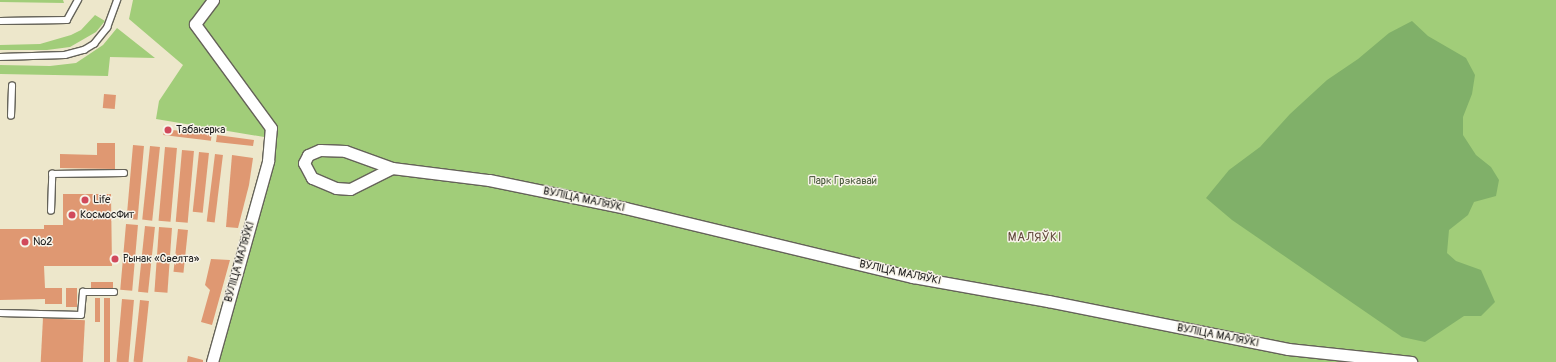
<!DOCTYPE html>
<meta charset="utf-8">
<style>
body{margin:0}
#map{position:relative;width:1556px;height:362px;overflow:hidden;background:#ede7cb;font-family:Pangolin,sans-serif}
div>[style]{position:absolute}
.green>*{inset:0;background:#a1cd79}
.forest>*{inset:0;background:#80b069}
.building>*{inset:0;background:#df9872;transform-origin:0 0}
.roads{filter:drop-shadow(1px 0 #656359) drop-shadow(-1px 0 #656359) drop-shadow(0 1px #656359) drop-shadow(0 -1px #656359)}
.service>*{height:5.5px;margin:-2.75px;padding:0 2.75px;transform-origin:2.75px;border-radius:2.75px;background:#fff}
.minor>*{height:11px;margin:-5.5px;padding:0 5.5px;transform-origin:5.5px;border-radius:5.5px;background:#fff}
.dots>*{width:11px;height:11px;translate:-50% -50%;box-sizing:border-box;border:2px solid #f7f3e8;border-radius:50%}
span{translate:-50% -50%;white-space:nowrap;text-align:center;line-height:1.15;-webkit-text-stroke:3px #f7f3e8;paint-order:stroke}
.poi-label{font-size:11px;color:#1c1c1c}
.left{translate:0 -50%;text-align:left}
.park-label{font-size:11px;color:#4b5a3d}
.street-label{font-size:11px;color:#1c1c1c}
.neighbourhood-label{font-size:12px;color:#60473a;letter-spacing:1px}
</style>
<div id="map">
<div class="green">
<i style="clip-path:polygon(0 0,63px 0,64px 3px,0 2px)"></i>
<i style="clip-path:polygon(133px 0,1556px 0,1556px 362px,214px 362px,270px 138px,156px 119px,159px 101px,183px 65px,129px 19px)"></i>
<i style="clip-path:polygon(95px 15px,105px 21px,96px 32px,70px 47px,47px 50px,0 50px,0 45px,40px 44px,71px 35px,81px 30px)"></i>
<i style="clip-path:polygon(117px 28px,155px 58px,110px 57px,108px 76px,0 74px,0 65px,50px 66px,76px 63px,103px 45px)"></i>
</div>
<div class="forest">
<i style="clip-path:polygon(1412px 21px,1428px 36px,1466px 58px,1475px 75px,1472px 94px,1463px 117px,1463px 135px,1476px 155px,1491px 167px,1499px 180px,1496px 196px,1474px 202px,1468px 215px,1449px 230px,1447px 253px,1456px 261px,1481px 270px,1495px 302px,1481px 316px,1464px 316px,1425px 342px,1402px 337px,1232px 220px,1206px 198px,1229px 170px,1260px 147px,1290px 114px,1327px 80px,1358px 59px,1389px 33px)"></i>
</div>
<div class="building">
<i style="left:104px;top:94px;width:12px;height:14px;rotate:5deg"></i>
<i style="left:164px;top:129px;width:48px;height:6px;rotate:7deg"></i>
<i style="clip-path:polygon(217px 135px,254px 140px,253px 146px,216px 142px)"></i>
<i style="clip-path:polygon(97px 143px,115px 143px,115px 169px,60px 168px,60px 154px,97px 155px)"></i>
<i style="left:133px;top:145px;width:11px;height:74px;rotate:5deg"></i>
<i style="left:150px;top:146px;width:10px;height:74px;rotate:6deg"></i>
<i style="left:165px;top:147px;width:12px;height:74px;rotate:5deg"></i>
<i style="left:182px;top:150px;width:12px;height:72px;rotate:5deg"></i>
<i style="left:199px;top:152px;width:10px;height:60px;rotate:6deg"></i>
<i style="left:215px;top:154px;width:8px;height:68px;rotate:7deg"></i>
<i style="clip-path:polygon(232px 155px,253px 158px,249px 185px,238px 228px,226px 227px)"></i>
<i style="clip-path:polygon(63px 194px,111px 194px,112px 266px,44px 266px,45px 288px,62px 288px,62px 304px,45px 304px,45px 299px,0 300px,0 229px,44px 229px,44px 225px,63px 225px)"></i>
<i style="left:126px;top:224px;width:12px;height:66px;rotate:5deg"></i>
<i style="left:145px;top:226px;width:10px;height:66px;rotate:6deg"></i>
<i style="left:159px;top:227px;width:13px;height:65px;rotate:4deg"></i>
<i style="left:178px;top:229px;width:10px;height:43px;rotate:6deg"></i>
<i style="clip-path:polygon(211px 259px,230px 260px,212px 325px,201px 322px,210px 290px,205px 285px)"></i>
<i style="left:91px;top:282px;width:22px;height:7px"></i>
<i style="left:66px;top:288px;width:11px;height:19px"></i>
<i style="left:95px;top:298px;width:5px;height:24px"></i>
<i style="left:104px;top:298px;width:6px;height:64px"></i>
<i style="left:122px;top:299px;width:12px;height:63px;rotate:5deg"></i>
<i style="left:140px;top:300px;width:9px;height:62px;rotate:6deg"></i>
<i style="left:43px;top:318px;width:42px;height:44px;rotate:3deg"></i>
<i style="clip-path:polygon(188px 356px,203px 360px,203px 362px,187px 362px)"></i>
</div>
<div class="roads">
<div class="service">
<i style="left:0;top:21px;width:67px;rotate:-0.9deg"></i>
<i style="left:67px;top:20px;width:23px;rotate:-61deg"></i>
<i style="left:0;top:57px;width:65px;rotate:-1.8deg"></i>
<i style="left:65px;top:55px;width:20px;rotate:-15deg"></i>
<i style="left:84px;top:50px;width:12px;rotate:-31deg"></i>
<i style="left:94px;top:44px;width:21px;rotate:-51deg"></i>
<i style="left:107px;top:28px;width:30px;rotate:-70deg"></i>
<i style="left:11px;top:116px;width:30px;rotate:-88deg"></i>
<i style="left:51px;top:211px;width:37px;rotate:-88deg"></i>
<i style="left:52px;top:174px;width:72px;rotate:-0.8deg"></i>
<i style="left:0;top:313px;width:81px;rotate:1.4deg"></i>
<i style="left:81px;top:315px;width:23px;rotate:-85deg"></i>
<i style="left:83px;top:292px;width:31px"></i>
</div>
<div class="minor">
<i style="left:392px;top:168px;width:47px;rotate:153.4deg"></i>
<i style="left:350px;top:189px;width:14px;rotate:-176deg"></i>
<i style="left:336px;top:188px;width:26px;rotate:-157deg"></i>
<i style="left:312px;top:178px;width:17px;rotate:-118deg"></i>
<i style="left:304px;top:163px;width:9px;rotate:-63deg"></i>
<i style="left:308px;top:155px;width:13px;rotate:-23deg"></i>
<i style="left:320px;top:150px;width:25px;rotate:2deg"></i>
<i style="left:345px;top:151px;width:50px;rotate:19.9deg"></i>
<i style="left:392px;top:168px;width:98px;rotate:7.1deg"></i>
<i style="left:489px;top:180px;width:139px;rotate:11.6deg"></i>
<i style="left:625px;top:208px;width:296px;rotate:13.5deg"></i>
<i style="left:913px;top:277px;width:137px;rotate:10.1deg"></i>
<i style="left:1048px;top:301px;width:245px;rotate:11.3deg"></i>
<i style="left:1288px;top:349px;width:124px;rotate:6deg"></i>
<i style="left:212px;top:362px;width:209px;rotate:-74.4deg"></i>
<i style="left:268px;top:161px;width:33px;rotate:-85deg"></i>
<i style="left:271px;top:128px;width:129px;rotate:-126.2deg"></i>
<i style="left:195px;top:24px;width:30px;rotate:-53deg"></i>
</div>
</div>
<div class="dots">
<i style="left:168px;top:130px;background:#d1495b"></i>
<i style="left:85px;top:200px;background:#d1495b"></i>
<i style="left:72px;top:215px;background:#d1495b"></i>
<i style="left:25px;top:242px;background:#d1495b"></i>
<i style="left:115px;top:259px;background:#d1495b"></i>
</div>
<div class="poi-label">
<span class="left" style="left:176px;top:130px">Табакерка</span>
<span class="left" style="left:93px;top:200px">Life</span>
<span class="left" style="left:80px;top:215px">КосмосФит</span>
<span class="left" style="left:33px;top:242px">№2</span>
<span class="left" style="left:123px;top:259px">Рынак «Свелта»</span>
</div>
<div class="park-label">
<span style="left:843px;top:181px">Парк Грэкавай</span>
</div>
<div class="street-label">
<span style="left:584px;top:200px;rotate:12deg">ВУЛІЦА МАЛЯЎКІ</span>
<span style="left:240px;top:262px;rotate:-74deg">ВУЛІЦА МАЛЯЎКІ</span>
<span style="left:900px;top:273px;rotate:12deg">ВУЛІЦА МАЛЯЎКІ</span>
<span style="left:1218px;top:336px;rotate:11deg">ВУЛІЦА МАЛЯЎКІ</span>
</div>
<div class="neighbourhood-label">
<span style="left:1035px;top:238px">МАЛЯЎКІ</span>
</div>
</div>
